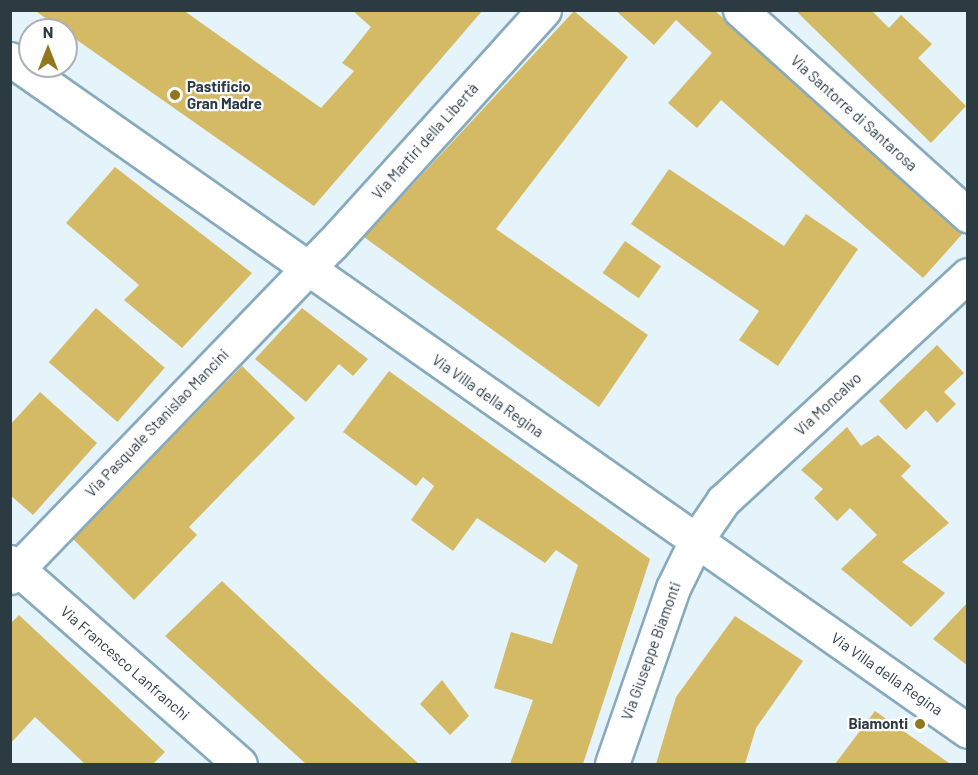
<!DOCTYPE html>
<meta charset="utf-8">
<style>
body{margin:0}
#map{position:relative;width:978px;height:775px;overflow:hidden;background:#e5f3fb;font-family:Barlow,sans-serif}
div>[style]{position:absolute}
.building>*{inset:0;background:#d5ba66;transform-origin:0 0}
.roads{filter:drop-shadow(2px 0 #87aabc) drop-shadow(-2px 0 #87aabc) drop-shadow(0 2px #87aabc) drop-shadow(0 -2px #87aabc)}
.minor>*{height:33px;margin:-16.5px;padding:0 16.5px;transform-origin:16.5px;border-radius:16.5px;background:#fff}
.tertiary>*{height:33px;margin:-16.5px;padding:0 16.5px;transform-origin:16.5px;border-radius:16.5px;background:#fff}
.dots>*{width:16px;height:16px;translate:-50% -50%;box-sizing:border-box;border:3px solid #fefefe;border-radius:50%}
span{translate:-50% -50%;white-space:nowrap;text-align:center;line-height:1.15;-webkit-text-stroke:4.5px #fefefe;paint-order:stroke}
.poi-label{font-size:15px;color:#2c3a42;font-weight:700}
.left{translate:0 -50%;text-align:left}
.right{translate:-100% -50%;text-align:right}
.street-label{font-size:15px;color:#2c3a42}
.frame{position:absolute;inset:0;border:12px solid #2c3a42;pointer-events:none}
.north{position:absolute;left:18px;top:18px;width:60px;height:60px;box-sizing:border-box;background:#fefefe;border:2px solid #aab0b3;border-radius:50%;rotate:0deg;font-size:16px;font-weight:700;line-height:24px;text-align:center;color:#2c3a42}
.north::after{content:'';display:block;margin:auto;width:21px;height:27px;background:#91771d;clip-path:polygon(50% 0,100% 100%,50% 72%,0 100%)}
</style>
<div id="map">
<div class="building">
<i style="clip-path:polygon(34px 10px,183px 10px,321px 108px,354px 71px,342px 63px,371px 27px,352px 10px,483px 10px,314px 206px)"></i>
<i style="clip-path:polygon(615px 10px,714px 10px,965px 231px,923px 278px,721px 100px,697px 128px,668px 103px,712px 53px,676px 20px,654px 45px)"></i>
<i style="clip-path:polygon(795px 10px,871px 10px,889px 28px,901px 15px,932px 44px,918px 58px,966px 106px,931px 143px)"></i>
<i style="clip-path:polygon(574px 11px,628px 57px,496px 229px,648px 335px,599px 407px,364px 237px)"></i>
<i style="clip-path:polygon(115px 167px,252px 273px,182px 348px,124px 300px,139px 285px,66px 223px)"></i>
<i style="clip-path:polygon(669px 169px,784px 246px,806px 214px,858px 249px,778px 366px,739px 340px,759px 311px,631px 224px)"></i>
<i style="left:625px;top:241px;width:44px;height:39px;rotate:35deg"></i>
<i style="left:96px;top:308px;width:91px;height:72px;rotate:41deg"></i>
<i style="clip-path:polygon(302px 308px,368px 359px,353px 376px,339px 364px,306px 402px,255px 359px)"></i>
<i style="clip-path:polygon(937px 345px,964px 373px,944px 392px,956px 404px,937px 423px,926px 410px,906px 430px,879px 401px)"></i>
<i style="clip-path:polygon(242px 366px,295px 418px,189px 527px,197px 535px,134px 600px,73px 539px)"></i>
<i style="clip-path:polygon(389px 371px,650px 559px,583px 764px,510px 764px,533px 700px,494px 688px,511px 632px,552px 644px,578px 565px,556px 550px,545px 563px,477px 518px,453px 551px,411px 520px,434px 486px,423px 477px,416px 486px,343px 432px)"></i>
<i style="clip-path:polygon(40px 392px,97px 443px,33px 515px,10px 495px,10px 425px)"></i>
<i style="clip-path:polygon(847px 427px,861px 446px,878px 435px,911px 466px,901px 476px,949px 523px,902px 562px,945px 593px,911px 627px,841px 569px,877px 535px,850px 508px,837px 521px,814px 498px,823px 489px,801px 470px)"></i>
<i style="clip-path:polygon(222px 581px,326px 679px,419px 764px,306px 764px,165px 636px)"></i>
<i style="clip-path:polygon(968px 602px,968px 666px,933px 639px)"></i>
<i style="clip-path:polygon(19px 615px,165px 752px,153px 764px,85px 764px,35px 717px,10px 744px,10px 624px)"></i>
<i style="clip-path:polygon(735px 616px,803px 661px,756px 728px,745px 764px,656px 764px,676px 697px)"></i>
<i style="clip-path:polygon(442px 680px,469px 716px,450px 735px,420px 704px)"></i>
<i style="clip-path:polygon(875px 711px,949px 763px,948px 764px,835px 764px)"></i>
</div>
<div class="roads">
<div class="minor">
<i style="left:740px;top:10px;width:307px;rotate:42deg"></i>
<i style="left:697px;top:539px;width:46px;rotate:-55.6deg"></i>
<i style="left:723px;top:501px;width:333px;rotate:-42.7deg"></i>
<i style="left:10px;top:577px;width:462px;rotate:-46deg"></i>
<i style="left:331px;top:245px;width:317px;rotate:-47.8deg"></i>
</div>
<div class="tertiary">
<i style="left:10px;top:59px;width:1170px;rotate:35.05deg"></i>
<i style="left:10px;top:562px;width:306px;rotate:41.3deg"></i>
<i style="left:612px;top:764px;width:186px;rotate:-70.9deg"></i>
<i style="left:673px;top:588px;width:55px;rotate:-63.9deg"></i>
</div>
</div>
<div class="dots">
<i style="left:175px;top:95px;background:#91771d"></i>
<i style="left:920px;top:724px;background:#91771d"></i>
</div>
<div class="poi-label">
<span class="left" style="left:187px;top:95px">Pastificio<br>Gran Madre</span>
<span class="right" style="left:908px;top:724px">Biamonti</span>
</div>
<div class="street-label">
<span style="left:854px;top:113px;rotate:42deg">Via Santorre di Santarosa</span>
<span style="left:425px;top:141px;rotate:-48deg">Via Martiri della Libertà</span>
<span style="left:488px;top:396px;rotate:35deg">Via Villa della Regina</span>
<span style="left:828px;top:404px;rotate:-43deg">Via Moncalvo</span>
<span style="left:157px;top:423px;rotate:-46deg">Via Pasquale Stanislao Mancini</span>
<span style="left:651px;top:651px;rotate:-70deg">Via Giuseppe Biamonti</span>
<span style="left:125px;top:663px;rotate:41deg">Via Francesco Lanfranchi</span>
<span style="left:887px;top:674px;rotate:35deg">Via Villa della Regina</span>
</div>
<div class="frame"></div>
<div class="north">N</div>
</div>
